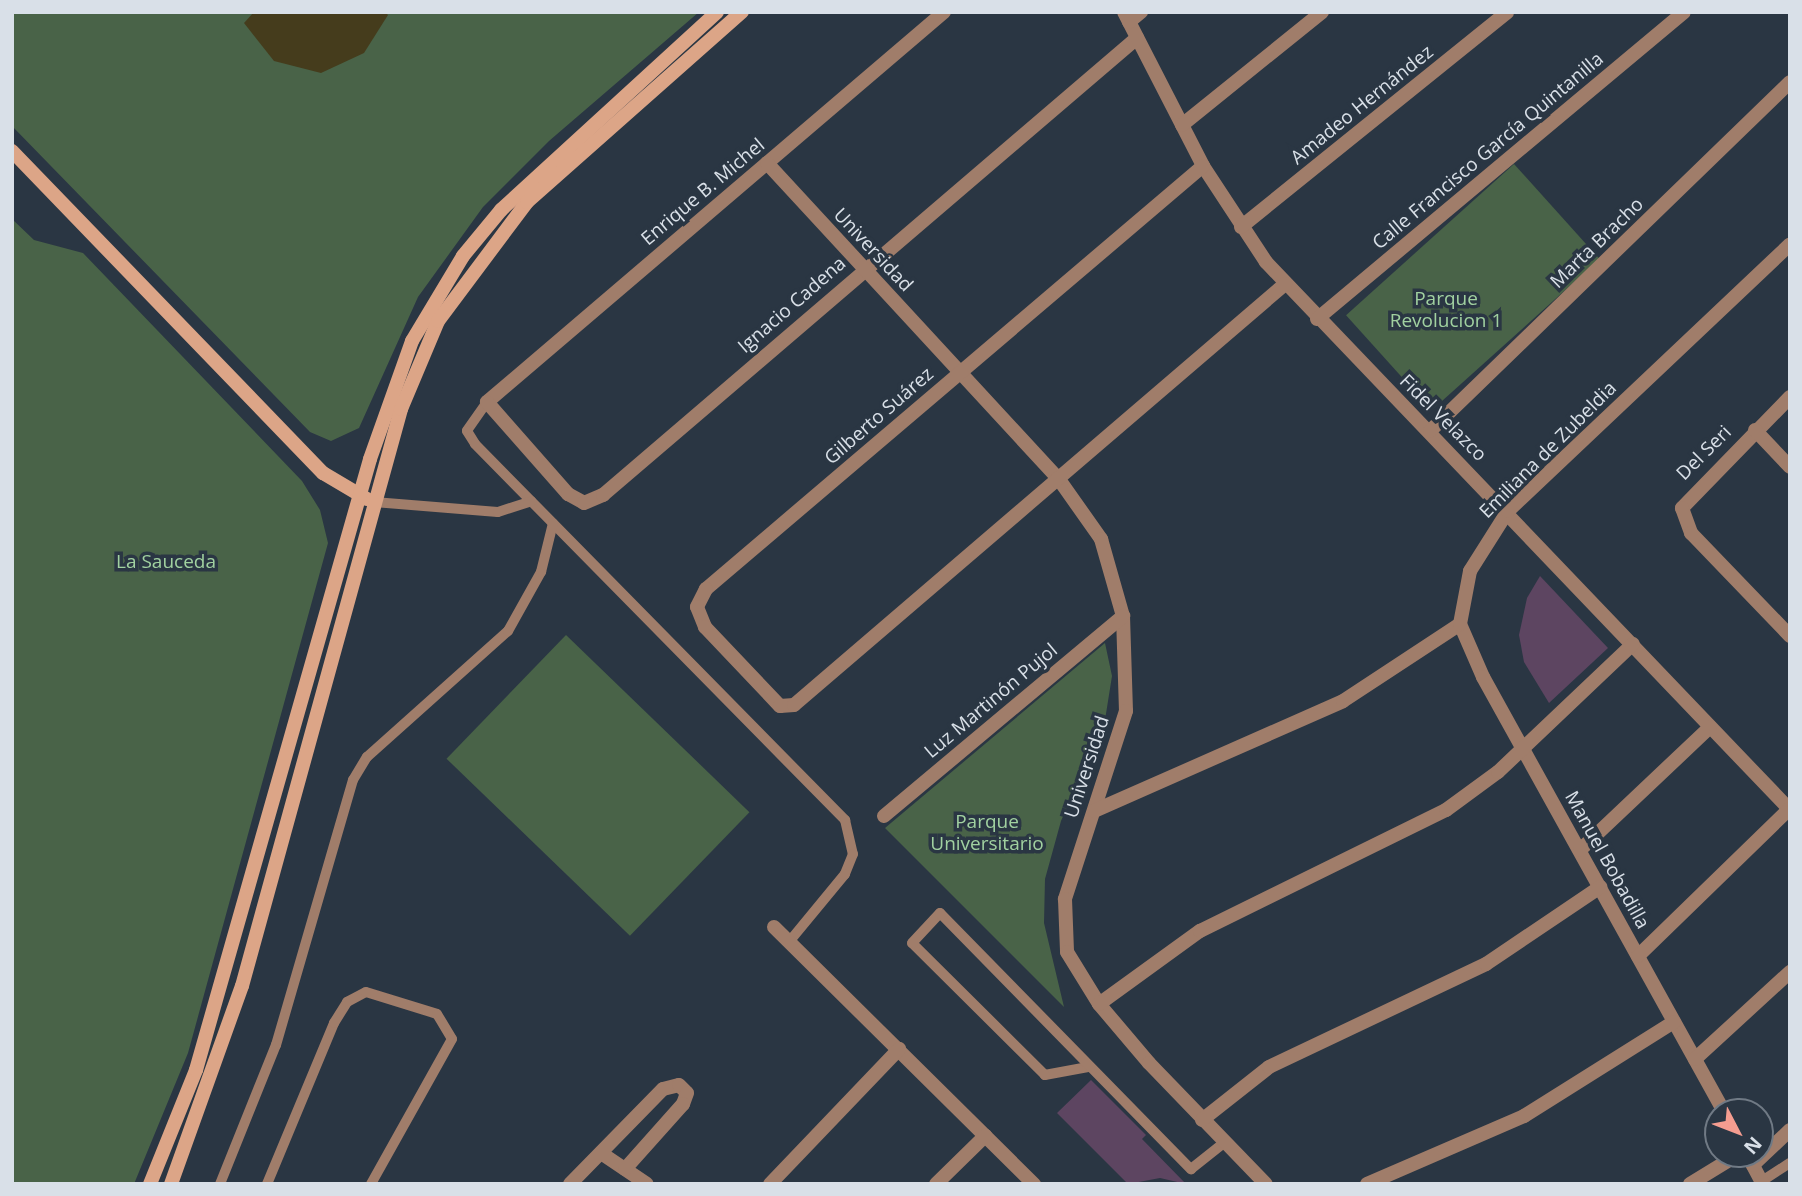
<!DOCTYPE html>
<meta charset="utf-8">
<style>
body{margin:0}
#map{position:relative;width:1802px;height:1196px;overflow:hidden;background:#2a3643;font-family:"Open Sans",sans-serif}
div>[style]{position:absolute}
.green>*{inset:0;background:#496348;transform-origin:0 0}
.sand>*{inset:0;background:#453c1c}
.building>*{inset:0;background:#5d4561}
.lane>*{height:10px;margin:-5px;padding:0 5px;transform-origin:5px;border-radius:5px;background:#a07d6a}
.street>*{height:14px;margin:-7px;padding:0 7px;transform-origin:7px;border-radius:7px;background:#a07d6a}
.secondary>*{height:14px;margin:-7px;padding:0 7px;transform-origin:7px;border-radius:7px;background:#dca587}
span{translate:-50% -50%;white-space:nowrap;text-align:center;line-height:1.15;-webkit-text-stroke:7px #2a3643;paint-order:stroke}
.street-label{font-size:19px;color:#d9e0e8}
.park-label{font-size:19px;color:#a1d1a0}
.frame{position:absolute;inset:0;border:14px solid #d9e0e8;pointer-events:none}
.north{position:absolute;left:1704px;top:1098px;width:70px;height:70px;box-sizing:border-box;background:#2a3643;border:2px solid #707a85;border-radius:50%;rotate:132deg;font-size:19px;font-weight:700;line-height:28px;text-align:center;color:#d9e0e8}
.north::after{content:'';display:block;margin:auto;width:24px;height:32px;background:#f59d90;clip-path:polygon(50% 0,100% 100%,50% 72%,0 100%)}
</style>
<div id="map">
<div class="green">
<i style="clip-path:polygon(12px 12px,699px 12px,549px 141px,483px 207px,418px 297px,359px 428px,331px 441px,310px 432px,12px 126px)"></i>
<i style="left:1514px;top:164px;width:128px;height:226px;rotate:48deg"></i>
<i style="clip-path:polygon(12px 219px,34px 240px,83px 253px,302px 481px,320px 510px,328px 543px,188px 1053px,134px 1184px,12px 1184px)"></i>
<i style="left:566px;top:635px;width:255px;height:172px;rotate:44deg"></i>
<i style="clip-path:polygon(1105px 643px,1112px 676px,1105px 720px,1061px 821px,1045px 879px,1044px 923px,1064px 1007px,885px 828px)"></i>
</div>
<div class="sand">
<i style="clip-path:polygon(254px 12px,385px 12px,388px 15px,364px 53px,321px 73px,274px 61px,244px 23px)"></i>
</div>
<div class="building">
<i style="clip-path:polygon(1540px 576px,1608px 648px,1549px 703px,1524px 662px,1519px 635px,1527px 598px)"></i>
<i style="clip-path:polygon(1091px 1080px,1146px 1135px,1142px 1139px,1186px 1184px,1160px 1178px,1128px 1184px,1057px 1113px)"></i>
</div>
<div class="lane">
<i style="left:487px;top:402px;width:35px;rotate:125deg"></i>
<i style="left:467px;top:431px;width:15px;rotate:58deg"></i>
<i style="left:475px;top:444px;width:528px;rotate:45.46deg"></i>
<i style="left:845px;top:820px;width:35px;rotate:77deg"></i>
<i style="left:853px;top:854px;width:22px;rotate:112deg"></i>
<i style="left:845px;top:874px;width:88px;rotate:129.5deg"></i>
<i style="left:374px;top:502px;width:124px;rotate:4.6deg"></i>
<i style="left:498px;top:512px;width:35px;rotate:-18deg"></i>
<i style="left:1088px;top:1067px;width:44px;rotate:169.5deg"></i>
<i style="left:1045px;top:1075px;width:187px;rotate:-135.2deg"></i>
<i style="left:912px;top:943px;width:41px;rotate:-47deg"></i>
<i style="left:940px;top:913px;width:359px;rotate:45.6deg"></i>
<i style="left:1191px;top:1169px;width:43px;rotate:-38.5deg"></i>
<i style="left:1762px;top:1181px;width:33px;rotate:-33deg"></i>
<i style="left:220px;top:1184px;width:150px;rotate:-68.1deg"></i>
<i style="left:276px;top:1045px;width:276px;rotate:-73.8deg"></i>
<i style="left:353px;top:780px;width:27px;rotate:-59deg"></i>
<i style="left:367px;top:757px;width:189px;rotate:-41.8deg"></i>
<i style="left:508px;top:631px;width:68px;rotate:-60.8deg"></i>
<i style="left:541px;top:572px;width:50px;rotate:-76.2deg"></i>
<i style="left:267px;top:1184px;width:174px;rotate:-67.4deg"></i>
<i style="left:334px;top:1023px;width:25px;rotate:-58deg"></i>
<i style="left:347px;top:1002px;width:21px;rotate:-28deg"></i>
<i style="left:366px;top:992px;width:74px;rotate:17.2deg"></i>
<i style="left:437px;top:1014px;width:29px;rotate:59deg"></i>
<i style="left:452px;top:1039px;width:166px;rotate:119.2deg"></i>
</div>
<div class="street">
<i style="left:944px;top:12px;width:601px;rotate:139.52deg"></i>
<i style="left:487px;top:402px;width:123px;rotate:48.6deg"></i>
<i style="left:568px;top:494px;width:18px;rotate:29deg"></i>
<i style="left:584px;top:503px;width:21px;rotate:-23deg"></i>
<i style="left:603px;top:495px;width:703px;rotate:-40.56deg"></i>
<i style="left:1124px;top:12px;width:173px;rotate:62.8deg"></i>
<i style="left:1203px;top:166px;width:115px;rotate:56.7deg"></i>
<i style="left:1266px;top:262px;width:758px;rotate:46.28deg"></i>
<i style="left:1129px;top:22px;width:16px;rotate:-40deg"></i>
<i style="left:1182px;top:125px;width:180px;rotate:-38.9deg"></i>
<i style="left:767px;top:163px;width:429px;rotate:47.3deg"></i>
<i style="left:1058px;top:478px;width:75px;rotate:54.8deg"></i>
<i style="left:1101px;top:539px;width:80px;rotate:74.1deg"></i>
<i style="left:1123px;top:616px;width:95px;rotate:88.2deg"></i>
<i style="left:1126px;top:711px;width:198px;rotate:108deg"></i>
<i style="left:1065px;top:899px;width:53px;rotate:87.8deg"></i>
<i style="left:1067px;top:952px;width:61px;rotate:58.4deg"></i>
<i style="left:1099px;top:1004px;width:77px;rotate:49.7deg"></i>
<i style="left:1149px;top:1063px;width:168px;rotate:46deg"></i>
<i style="left:1203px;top:166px;width:653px;rotate:139.6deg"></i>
<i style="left:706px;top:589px;width:20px;rotate:117deg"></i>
<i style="left:697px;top:607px;width:22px;rotate:68deg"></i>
<i style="left:705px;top:627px;width:109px;rotate:46.5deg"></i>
<i style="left:780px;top:706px;width:14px;rotate:-4deg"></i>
<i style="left:794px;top:705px;width:647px;rotate:-40.61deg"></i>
<i style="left:1241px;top:227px;width:342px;rotate:-38.9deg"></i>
<i style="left:1317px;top:319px;width:478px;rotate:-39.9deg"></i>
<i style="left:1790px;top:397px;width:155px;rotate:134.2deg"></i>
<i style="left:1682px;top:508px;width:27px;rotate:70deg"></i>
<i style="left:1691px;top:533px;width:143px;rotate:46.1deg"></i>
<i style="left:1755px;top:430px;width:51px;rotate:46.6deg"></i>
<i style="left:1430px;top:431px;width:501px;rotate:-44.11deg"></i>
<i style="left:1460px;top:624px;width:58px;rotate:66.5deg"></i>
<i style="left:1483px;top:677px;width:497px;rotate:61deg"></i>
<i style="left:1094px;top:811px;width:272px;rotate:-23.8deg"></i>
<i style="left:1343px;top:701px;width:140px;rotate:-33.3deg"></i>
<i style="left:1460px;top:624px;width:54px;rotate:-79.3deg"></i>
<i style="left:1470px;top:571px;width:71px;rotate:-57.7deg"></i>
<i style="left:1508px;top:511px;width:388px;rotate:-43.4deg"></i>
<i style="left:884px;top:816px;width:312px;rotate:-39.9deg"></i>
<i style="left:1580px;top:850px;width:179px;rotate:-43.4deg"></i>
<i style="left:774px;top:927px;width:366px;rotate:44.7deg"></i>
<i style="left:1638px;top:956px;width:211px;rotate:-44.2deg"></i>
<i style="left:1099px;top:1004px;width:125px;rotate:-35.9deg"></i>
<i style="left:1200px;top:931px;width:274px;rotate:-26.2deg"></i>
<i style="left:1446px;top:810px;width:64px;rotate:-36.2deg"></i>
<i style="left:1498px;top:772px;width:186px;rotate:-43.5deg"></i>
<i style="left:1695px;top:1059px;width:129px;rotate:-42.5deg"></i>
<i style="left:1202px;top:1120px;width:85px;rotate:-38.3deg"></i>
<i style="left:1269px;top:1067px;width:240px;rotate:-25.4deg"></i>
<i style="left:1486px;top:964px;width:138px;rotate:-34deg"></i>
<i style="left:601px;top:1153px;width:55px;rotate:34deg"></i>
<i style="left:1749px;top:1158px;width:30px;rotate:62deg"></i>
<i style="left:1753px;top:1165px;width:51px;rotate:-43.4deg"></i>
<i style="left:570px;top:1184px;width:133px;rotate:-45.6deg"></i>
<i style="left:663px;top:1089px;width:16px;rotate:-14deg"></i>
<i style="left:679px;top:1085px;width:11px;rotate:45deg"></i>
<i style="left:687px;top:1093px;width:12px;rotate:110deg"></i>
<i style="left:683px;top:1104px;width:87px;rotate:131.7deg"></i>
<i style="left:770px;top:1184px;width:187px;rotate:-46.3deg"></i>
<i style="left:936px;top:1184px;width:69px;rotate:-44.4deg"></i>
<i style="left:1367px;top:1184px;width:171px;rotate:-23.4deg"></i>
<i style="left:1524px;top:1116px;width:177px;rotate:-32.1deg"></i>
<i style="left:1690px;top:1184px;width:57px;rotate:-31.5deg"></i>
</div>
<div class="secondary">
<i style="left:12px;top:151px;width:448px;rotate:46deg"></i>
<i style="left:323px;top:473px;width:51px;rotate:30.6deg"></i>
<i style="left:150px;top:1184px;width:123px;rotate:-68deg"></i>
<i style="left:196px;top:1070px;width:635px;rotate:-74.1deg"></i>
<i style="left:370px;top:459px;width:125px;rotate:-70.4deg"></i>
<i style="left:412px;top:341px;width:99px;rotate:-59deg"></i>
<i style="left:463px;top:256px;width:60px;rotate:-50.4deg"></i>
<i style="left:501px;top:210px;width:293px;rotate:-42.5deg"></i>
<i style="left:171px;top:1184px;width:210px;rotate:-70.3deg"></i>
<i style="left:242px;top:986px;width:599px;rotate:-74.59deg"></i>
<i style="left:401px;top:409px;width:95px;rotate:-67.2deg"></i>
<i style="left:438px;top:321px;width:149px;rotate:-53.2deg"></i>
<i style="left:527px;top:202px;width:287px;rotate:-41.5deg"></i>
</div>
<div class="street-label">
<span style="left:1362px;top:105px;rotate:-39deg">Amadeo Hernández</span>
<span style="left:1488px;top:151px;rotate:-40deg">Calle Francisco García Quintanilla</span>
<span style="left:703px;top:192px;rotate:-40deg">Enrique B. Michel</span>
<span style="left:1597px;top:243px;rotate:-44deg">Marta Bracho</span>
<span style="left:873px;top:250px;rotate:47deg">Universidad</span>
<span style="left:792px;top:305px;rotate:-41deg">Ignacio Cadena</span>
<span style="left:879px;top:416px;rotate:-41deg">Gilberto Suárez</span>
<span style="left:1443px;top:418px;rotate:45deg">Fidel Velazco</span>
<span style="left:1548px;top:450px;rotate:-45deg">Emiliana de Zubeldia</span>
<span style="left:1704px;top:453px;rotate:-45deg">Del Seri</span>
<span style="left:991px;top:701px;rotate:-40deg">Luz Martinón Pujol</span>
<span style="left:1087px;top:767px;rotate:-72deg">Universidad</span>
<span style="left:1607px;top:860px;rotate:61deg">Manuel Bobadilla</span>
</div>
<div class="park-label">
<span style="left:1446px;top:310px">Parque<br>Revolucion 1</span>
<span style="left:166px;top:562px">La Sauceda</span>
<span style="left:987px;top:833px">Parque<br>Universitario</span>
</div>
<div class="frame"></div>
<div class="north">N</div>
</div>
